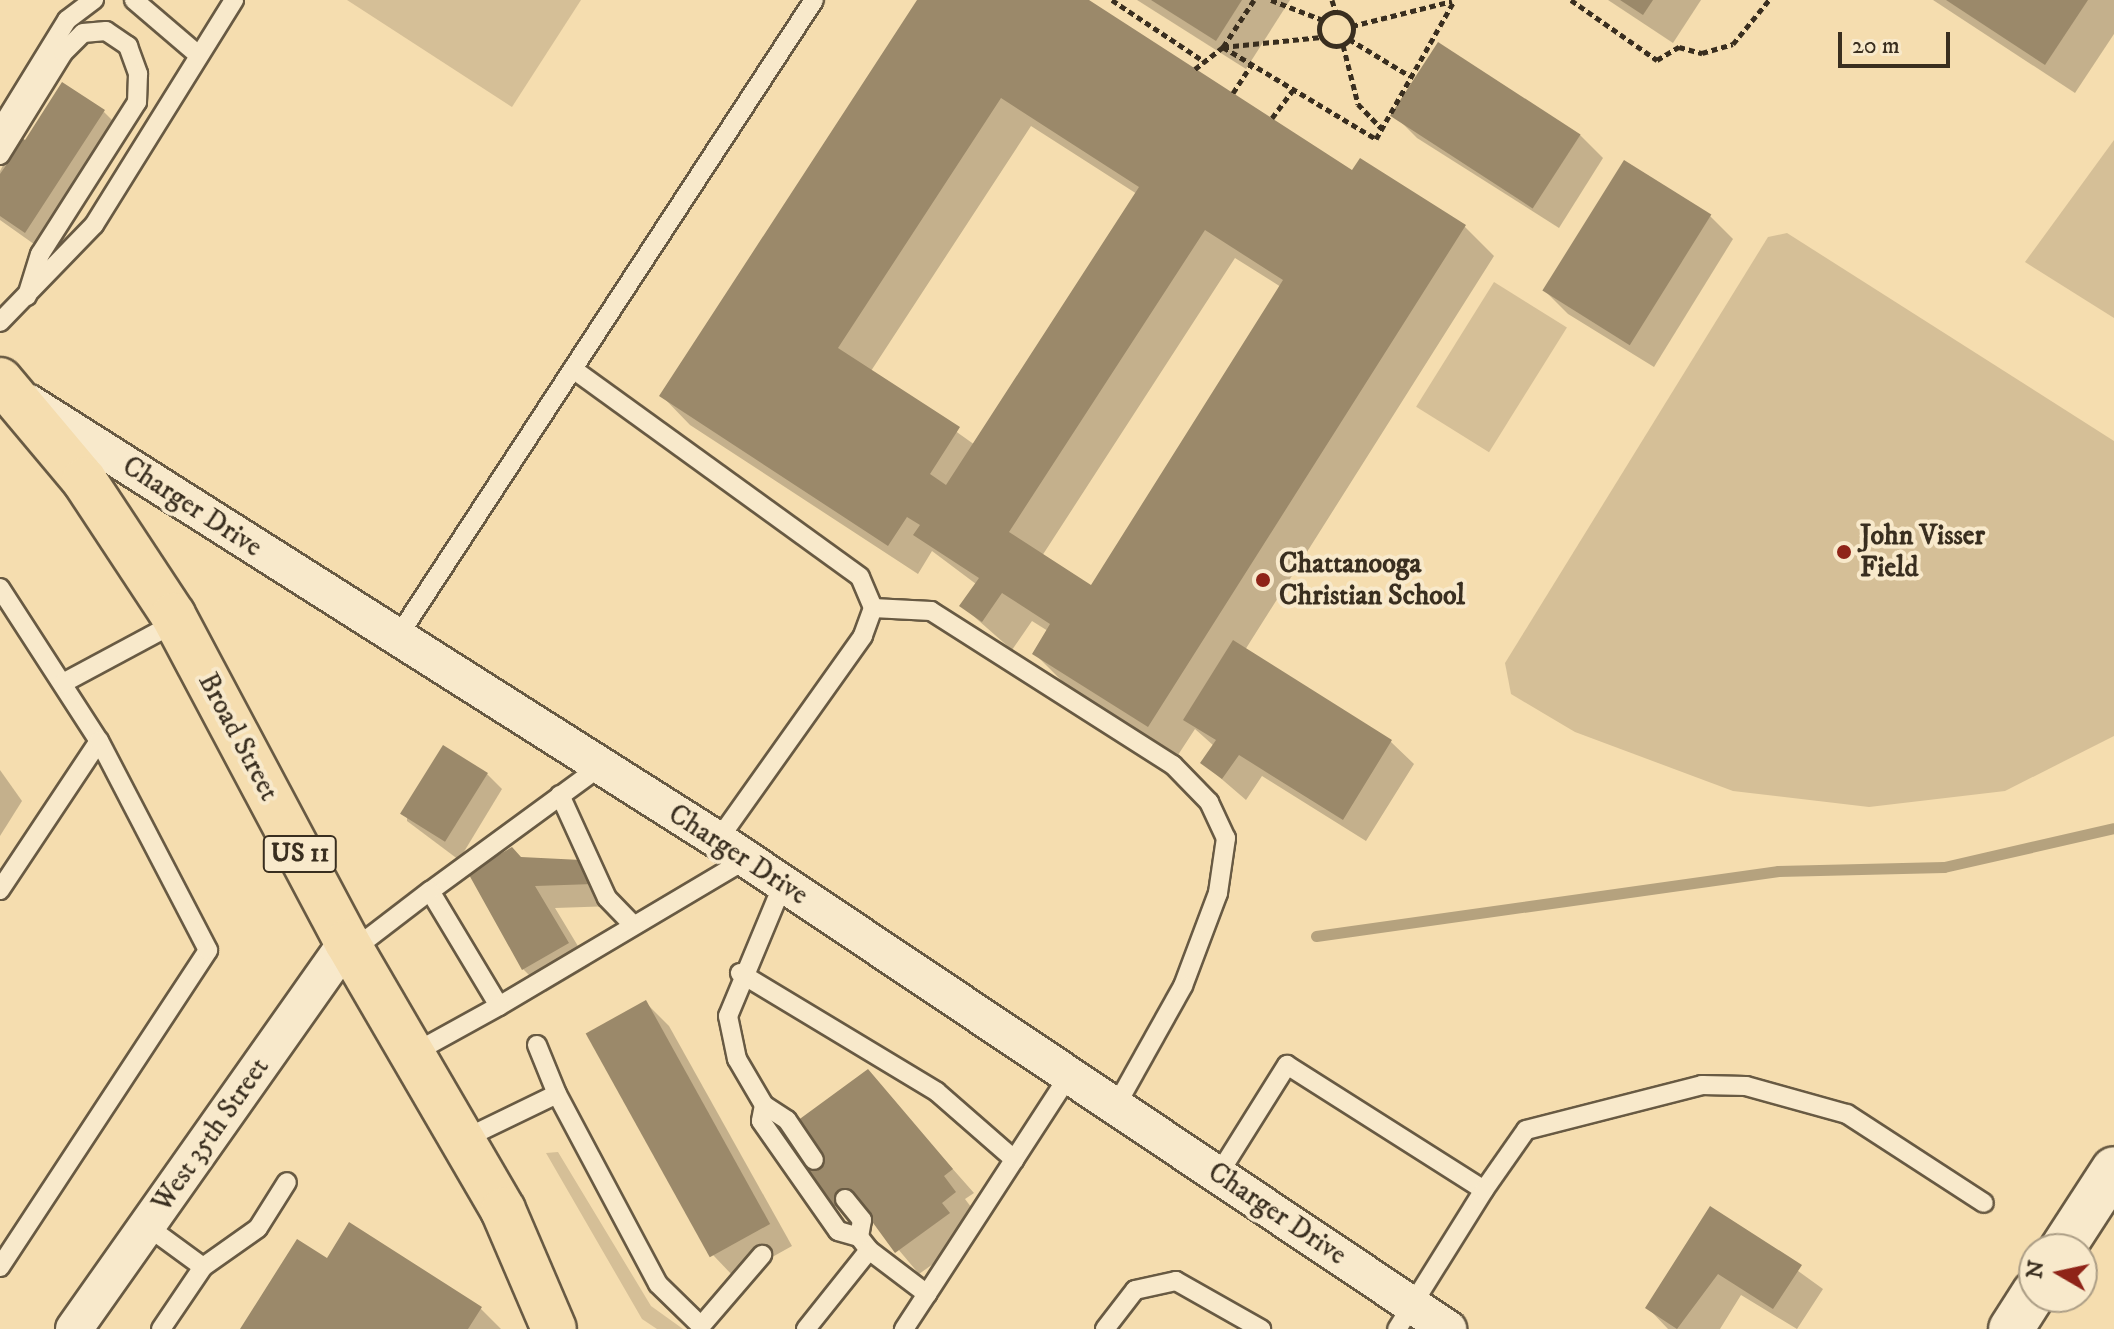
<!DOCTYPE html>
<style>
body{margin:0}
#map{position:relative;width:2114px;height:1329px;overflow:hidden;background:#f5ddaf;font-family:"IM FELL DW Pica",serif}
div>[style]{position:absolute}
.green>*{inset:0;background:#d5bf97;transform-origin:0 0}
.shadow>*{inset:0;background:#0003}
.stream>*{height:11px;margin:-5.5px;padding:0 5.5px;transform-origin:5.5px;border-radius:5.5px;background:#b5a27e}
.building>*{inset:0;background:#9b896a;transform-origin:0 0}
.path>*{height:5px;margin-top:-2.5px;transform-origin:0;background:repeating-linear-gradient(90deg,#392e1f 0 6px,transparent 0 10px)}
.path>.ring{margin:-2.5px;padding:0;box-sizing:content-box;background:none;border:5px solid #392e1f;border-radius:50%}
.roads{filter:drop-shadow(2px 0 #685a43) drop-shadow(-2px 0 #685a43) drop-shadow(0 2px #685a43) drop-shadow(0 -2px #685a43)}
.lane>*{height:18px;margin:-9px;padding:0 9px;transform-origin:9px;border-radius:9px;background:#f8e9cb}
.street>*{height:36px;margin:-18px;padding:0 18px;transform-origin:18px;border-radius:18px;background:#f8e9cb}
.secondary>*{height:44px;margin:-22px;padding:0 22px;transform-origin:22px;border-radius:22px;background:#f8e9cb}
.primary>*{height:44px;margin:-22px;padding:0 22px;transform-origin:22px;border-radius:22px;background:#f5ddaf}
.dots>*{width:22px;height:22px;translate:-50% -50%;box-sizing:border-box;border:4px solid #f8e9cb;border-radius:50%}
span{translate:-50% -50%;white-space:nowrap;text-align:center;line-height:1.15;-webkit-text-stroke:8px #f8e9cb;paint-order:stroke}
.shield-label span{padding:2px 6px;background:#f8e9cb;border:2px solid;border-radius:6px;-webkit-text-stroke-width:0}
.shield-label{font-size:26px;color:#392e1f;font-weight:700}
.street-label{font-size:28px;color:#392e1f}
.poi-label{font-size:28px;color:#392e1f;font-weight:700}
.left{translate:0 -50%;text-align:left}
.north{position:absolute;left:2018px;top:1233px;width:80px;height:80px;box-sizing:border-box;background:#f8e9cb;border:2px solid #ac9e86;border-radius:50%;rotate:279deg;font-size:22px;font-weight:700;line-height:32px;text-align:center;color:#392e1f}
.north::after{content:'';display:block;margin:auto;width:28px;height:36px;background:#8f2418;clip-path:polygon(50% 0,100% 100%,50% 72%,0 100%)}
.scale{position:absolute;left:1838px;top:32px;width:112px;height:36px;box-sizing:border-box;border:4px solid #392e1f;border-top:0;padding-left:10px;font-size:24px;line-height:28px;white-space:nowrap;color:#392e1f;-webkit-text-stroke:6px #f8e9cb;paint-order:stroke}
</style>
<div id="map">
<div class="green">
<i style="clip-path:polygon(347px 0,581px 0,512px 107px)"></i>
<i style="clip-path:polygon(2114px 140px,2114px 318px,2025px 262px)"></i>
<i style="clip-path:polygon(1787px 233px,2114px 441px,2114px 736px,2005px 791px,1869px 807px,1733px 791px,1575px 732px,1511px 694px,1505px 663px,1768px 237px)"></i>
<i style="left:1494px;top:282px;width:86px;height:147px;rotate:32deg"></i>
<i style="clip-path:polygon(558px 1152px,651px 1306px,683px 1329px,657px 1329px,642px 1319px,546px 1153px)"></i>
</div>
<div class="shadow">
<i style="clip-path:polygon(evenodd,919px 0,1085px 0,1353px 173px,1465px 227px,1494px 256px,1245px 650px,1391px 742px,1414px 764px,1366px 841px,1262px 776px,1246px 800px,1203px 763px,1214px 746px,1195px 729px,1178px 755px,1064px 683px,1034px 653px,1048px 631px,1032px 621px,1012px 650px,962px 606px,976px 584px,932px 551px,918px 574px,690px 425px,661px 395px,919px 0,1031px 126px,1137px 194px,975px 445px,871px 371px,1031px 126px,919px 0,1235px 258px,1281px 287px,1091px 588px,1042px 556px,1235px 258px)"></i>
<i style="clip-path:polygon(1137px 0,1290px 0,1246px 69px)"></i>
<i style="clip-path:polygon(1608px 0,1701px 0,1673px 43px)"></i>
<i style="clip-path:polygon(1933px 0,2114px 0,2114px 34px,2075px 93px)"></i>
<i style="clip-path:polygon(104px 112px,126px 134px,48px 254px,0 220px,0 171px,18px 137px,26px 143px)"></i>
<i style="clip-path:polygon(1394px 115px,1580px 135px,1603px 158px,1559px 228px,1417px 138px)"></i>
<i style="clip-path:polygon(1710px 216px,1733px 239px,1654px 367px,1568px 314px,1545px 291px)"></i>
<i style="clip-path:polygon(0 770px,22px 801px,0 836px)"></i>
<i style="clip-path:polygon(487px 774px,502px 789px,459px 860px,407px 821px,407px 808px)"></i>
<i style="clip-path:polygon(522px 859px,580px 862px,614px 906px,555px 908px,590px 966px,546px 992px,523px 969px)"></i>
<i style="clip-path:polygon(646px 1003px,669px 1026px,792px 1246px,735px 1278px,713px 1255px)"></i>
<i style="clip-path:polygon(867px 1072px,974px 1193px,965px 1199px,977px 1215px,971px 1237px,919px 1274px,872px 1218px,856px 1231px,805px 1170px,825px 1155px)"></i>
<i style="clip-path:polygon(1711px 1208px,1823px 1289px,1797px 1329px,1741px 1295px,1720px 1329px,1668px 1329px,1648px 1308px)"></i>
<i style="clip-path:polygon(481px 1309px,501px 1329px,242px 1329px)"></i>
</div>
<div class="stream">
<i style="left:1316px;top:936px;width:467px;rotate:-8deg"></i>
<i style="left:1778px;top:871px;width:166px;rotate:-1.4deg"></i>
<i style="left:1944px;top:867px;width:174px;rotate:-12.9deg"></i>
</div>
<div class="building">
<i style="clip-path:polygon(evenodd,917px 0,1089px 0,1352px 170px,1360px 158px,1466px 225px,1148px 727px,1032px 654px,1050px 624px,1002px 593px,982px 622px,959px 606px,979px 578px,913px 535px,920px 525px,907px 517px,888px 546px,659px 396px,917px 0,1001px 98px,1139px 187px,946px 485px,930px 474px,960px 427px,838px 348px,1001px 98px,917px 0,1205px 230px,1283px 280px,1091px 585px,1009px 532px,1205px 230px)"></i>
<i style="clip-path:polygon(1151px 0,1242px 0,1216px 41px)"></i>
<i style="clip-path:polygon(1620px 0,1653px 0,1643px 15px)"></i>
<i style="clip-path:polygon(1946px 0,2088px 0,2045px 65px)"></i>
<i style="left:1438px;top:42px;width:170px;height:88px;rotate:33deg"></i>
<i style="clip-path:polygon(62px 82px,105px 110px,25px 233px,0 216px,0 174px,9px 161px,2px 157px,17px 135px,25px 140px)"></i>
<i style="left:1624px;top:160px;width:103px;height:154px;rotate:32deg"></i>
<i style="clip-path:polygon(1233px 640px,1392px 740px,1343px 820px,1239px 755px,1222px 779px,1200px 763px,1216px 740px,1183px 720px)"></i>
<i style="left:443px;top:745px;width:53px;height:81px;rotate:32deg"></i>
<i style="clip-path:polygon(512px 847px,521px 857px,581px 860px,593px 884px,535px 886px,569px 943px,522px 970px,468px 873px)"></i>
<i style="left:646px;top:1000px;width:256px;height:69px;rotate:61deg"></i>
<i style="clip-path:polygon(868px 1069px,953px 1169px,944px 1176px,956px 1192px,942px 1203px,950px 1213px,895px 1253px,852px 1194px,832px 1209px,802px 1170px,822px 1155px,797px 1121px)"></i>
<i style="clip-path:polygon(1710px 1206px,1802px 1265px,1773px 1309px,1718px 1274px,1677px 1329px,1645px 1308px)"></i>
<i style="clip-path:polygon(349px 1222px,482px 1307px,468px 1329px,240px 1329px,297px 1239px,327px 1258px)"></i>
</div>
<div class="path">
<i style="left:1112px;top:0;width:112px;rotate:33.7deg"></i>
<i style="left:1254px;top:0;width:56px;rotate:123.4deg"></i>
<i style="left:1223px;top:47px;width:179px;rotate:31deg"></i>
<i style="left:1376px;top:139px;width:159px;rotate:-60.5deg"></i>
<i style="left:1271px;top:0;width:56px;rotate:21deg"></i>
<i style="left:1332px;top:0;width:14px;rotate:73deg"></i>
<i style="left:1571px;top:0;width:105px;rotate:34.9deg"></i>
<i style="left:1657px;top:60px;width:26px;rotate:-31deg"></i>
<i style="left:1679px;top:47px;width:24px;rotate:15deg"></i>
<i style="left:1702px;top:53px;width:32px;rotate:-16deg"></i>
<i style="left:1733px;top:44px;width:57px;rotate:-50.7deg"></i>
<i class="ring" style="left:1319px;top:12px;width:29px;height:29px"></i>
<i style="left:1352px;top:26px;width:103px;rotate:-14deg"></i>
<i style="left:1349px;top:39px;width:71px;rotate:31.2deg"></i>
<i style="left:1343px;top:45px;width:61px;rotate:75.7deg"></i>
<i style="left:1358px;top:104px;width:33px;rotate:46deg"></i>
<i style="left:1195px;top:69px;width:36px;rotate:-38deg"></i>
<i style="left:1223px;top:47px;width:99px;rotate:-5.8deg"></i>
<i style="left:1233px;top:93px;width:33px;rotate:-57deg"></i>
<i style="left:1272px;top:118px;width:34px;rotate:-53deg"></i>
</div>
<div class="roads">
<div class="lane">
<i style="left:134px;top:0;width:82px;rotate:40.5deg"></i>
<i style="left:0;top:129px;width:128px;rotate:-58.4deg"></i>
<i style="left:67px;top:20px;width:34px;rotate:-37deg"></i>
<i style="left:0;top:155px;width:120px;rotate:-58.3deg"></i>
<i style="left:63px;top:53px;width:28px;rotate:-45deg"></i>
<i style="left:83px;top:33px;width:23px;rotate:-5deg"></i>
<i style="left:106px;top:31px;width:27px;rotate:34deg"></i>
<i style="left:128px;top:46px;width:30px;rotate:70deg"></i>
<i style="left:138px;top:74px;width:28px;rotate:92deg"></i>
<i style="left:137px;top:102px;width:180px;rotate:122.5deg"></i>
<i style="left:40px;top:254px;width:44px;rotate:107.2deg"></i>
<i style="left:0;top:322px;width:135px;rotate:-45.9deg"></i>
<i style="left:94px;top:225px;width:265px;rotate:-58.1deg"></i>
<i style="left:573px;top:369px;width:354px;rotate:35.9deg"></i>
<i style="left:860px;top:577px;width:34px;rotate:67deg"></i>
<i style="left:873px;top:608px;width:30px;rotate:110deg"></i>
<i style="left:863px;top:636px;width:250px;rotate:125.4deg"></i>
<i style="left:0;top:588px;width:182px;rotate:57.1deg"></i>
<i style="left:99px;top:741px;width:179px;rotate:123.6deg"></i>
<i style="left:873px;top:608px;width:58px;rotate:3deg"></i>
<i style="left:931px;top:611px;width:287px;rotate:32.5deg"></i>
<i style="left:1173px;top:765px;width:52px;rotate:45.8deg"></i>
<i style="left:1209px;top:802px;width:40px;rotate:65deg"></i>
<i style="left:1226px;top:838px;width:56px;rotate:98.3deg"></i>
<i style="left:1218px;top:893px;width:99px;rotate:110.6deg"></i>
<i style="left:1183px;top:986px;width:137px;rotate:119.2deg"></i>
<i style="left:397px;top:638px;width:762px;rotate:-56.83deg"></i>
<i style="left:63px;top:683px;width:129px;rotate:-28.2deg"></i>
<i style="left:601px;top:766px;width:212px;rotate:143.8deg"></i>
<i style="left:430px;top:891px;width:134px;rotate:59deg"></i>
<i style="left:499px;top:1006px;width:288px;rotate:-30.7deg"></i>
<i style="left:560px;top:795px;width:113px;rotate:65.5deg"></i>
<i style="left:607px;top:898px;width:37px;rotate:46deg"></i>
<i style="left:783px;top:884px;width:143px;rotate:112.6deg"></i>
<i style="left:728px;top:1016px;width:44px;rotate:78.2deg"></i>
<i style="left:737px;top:1059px;width:53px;rotate:59.6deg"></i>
<i style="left:764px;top:1105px;width:16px;rotate:101deg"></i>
<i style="left:761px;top:1121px;width:134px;rotate:55deg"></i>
<i style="left:838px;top:1231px;width:22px;rotate:16deg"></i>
<i style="left:859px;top:1237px;width:16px;rotate:52deg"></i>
<i style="left:353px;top:950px;width:97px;rotate:-37.5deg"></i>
<i style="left:740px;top:973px;width:230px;rotate:31.1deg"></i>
<i style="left:937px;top:1092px;width:103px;rotate:41.1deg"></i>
<i style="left:412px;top:1054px;width:99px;rotate:-28.9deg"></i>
<i style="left:557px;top:1094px;width:215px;rotate:62deg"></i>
<i style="left:658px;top:1284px;width:60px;rotate:44.3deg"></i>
<i style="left:701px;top:1326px;width:94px;rotate:-49.3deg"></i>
<i style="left:764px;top:1105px;width:27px;rotate:33deg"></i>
<i style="left:787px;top:1120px;width:48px;rotate:56deg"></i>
<i style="left:464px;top:1139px;width:103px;rotate:-25.8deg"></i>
<i style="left:557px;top:1094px;width:53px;rotate:-112.2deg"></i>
<i style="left:1218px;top:1175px;width:130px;rotate:-57.9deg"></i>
<i style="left:1287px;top:1065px;width:233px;rotate:32.4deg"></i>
<i style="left:1484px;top:1190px;width:164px;rotate:122deg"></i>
<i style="left:1484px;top:1190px;width:73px;rotate:-55deg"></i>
<i style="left:1526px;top:1130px;width:182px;rotate:-14.3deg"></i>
<i style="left:1702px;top:1085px;width:44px;rotate:1.3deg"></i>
<i style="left:1746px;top:1086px;width:105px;rotate:15.5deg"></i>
<i style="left:1847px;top:1114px;width:163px;rotate:33deg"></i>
<i style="left:845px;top:1199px;width:27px;rotate:51deg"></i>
<i style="left:862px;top:1220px;width:17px;rotate:100deg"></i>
<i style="left:147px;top:1226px;width:69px;rotate:36.2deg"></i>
<i style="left:0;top:1267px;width:379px;rotate:-56.7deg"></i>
<i style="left:208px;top:950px;width:236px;rotate:-117.5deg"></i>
<i style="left:927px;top:1294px;width:261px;rotate:-57deg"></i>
<i style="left:161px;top:1329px;width:75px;rotate:-55.9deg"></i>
<i style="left:203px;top:1267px;width:67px;rotate:-35.3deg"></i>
<i style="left:258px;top:1228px;width:54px;rotate:-57.8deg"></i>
<i style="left:806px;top:1329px;width:101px;rotate:-51.4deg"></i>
<i style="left:869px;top:1250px;width:73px;rotate:37.2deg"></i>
<i style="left:927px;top:1294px;width:42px;rotate:123.3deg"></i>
<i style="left:1105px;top:1329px;width:49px;rotate:-52.4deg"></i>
<i style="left:1135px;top:1290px;width:42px;rotate:-12.4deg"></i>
<i style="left:1176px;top:1281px;width:98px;rotate:29.5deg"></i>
</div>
<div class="street">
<i style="left:29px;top:403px;width:816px;rotate:32.39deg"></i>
<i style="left:718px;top:840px;width:879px;rotate:33.82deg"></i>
<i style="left:74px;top:1329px;width:474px;rotate:-54.8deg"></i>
</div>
<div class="secondary">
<i style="left:2062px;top:1249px;width:95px;rotate:-57deg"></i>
<i style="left:2011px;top:1329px;width:43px;rotate:-57.4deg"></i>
</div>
<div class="primary">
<i style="left:0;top:380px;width:131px;rotate:50deg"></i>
<i style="left:84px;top:480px;width:162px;rotate:56.6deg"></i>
<i style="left:173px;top:615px;width:370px;rotate:62deg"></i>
<i style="left:347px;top:942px;width:310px;rotate:59.8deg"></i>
<i style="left:503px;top:1210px;width:129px;rotate:66.8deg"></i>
</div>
</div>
<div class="dots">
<i style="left:1844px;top:552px;background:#8f2418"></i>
<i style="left:1263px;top:580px;background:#8f2418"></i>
</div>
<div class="shield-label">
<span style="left:300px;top:854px">US 11</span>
</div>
<div class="street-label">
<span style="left:192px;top:507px;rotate:33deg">Charger Drive</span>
<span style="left:238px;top:737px;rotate:62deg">Broad Street</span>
<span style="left:738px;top:855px;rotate:33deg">Charger Drive</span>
<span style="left:211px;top:1135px;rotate:-55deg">West 35th Street</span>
<span style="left:1277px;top:1214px;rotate:34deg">Charger Drive</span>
</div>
<div class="poi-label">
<span class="left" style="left:1860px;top:552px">John Visser<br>Field</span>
<span class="left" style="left:1279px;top:580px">Chattanooga<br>Christian School</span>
</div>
<div class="north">N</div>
<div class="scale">20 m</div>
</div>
